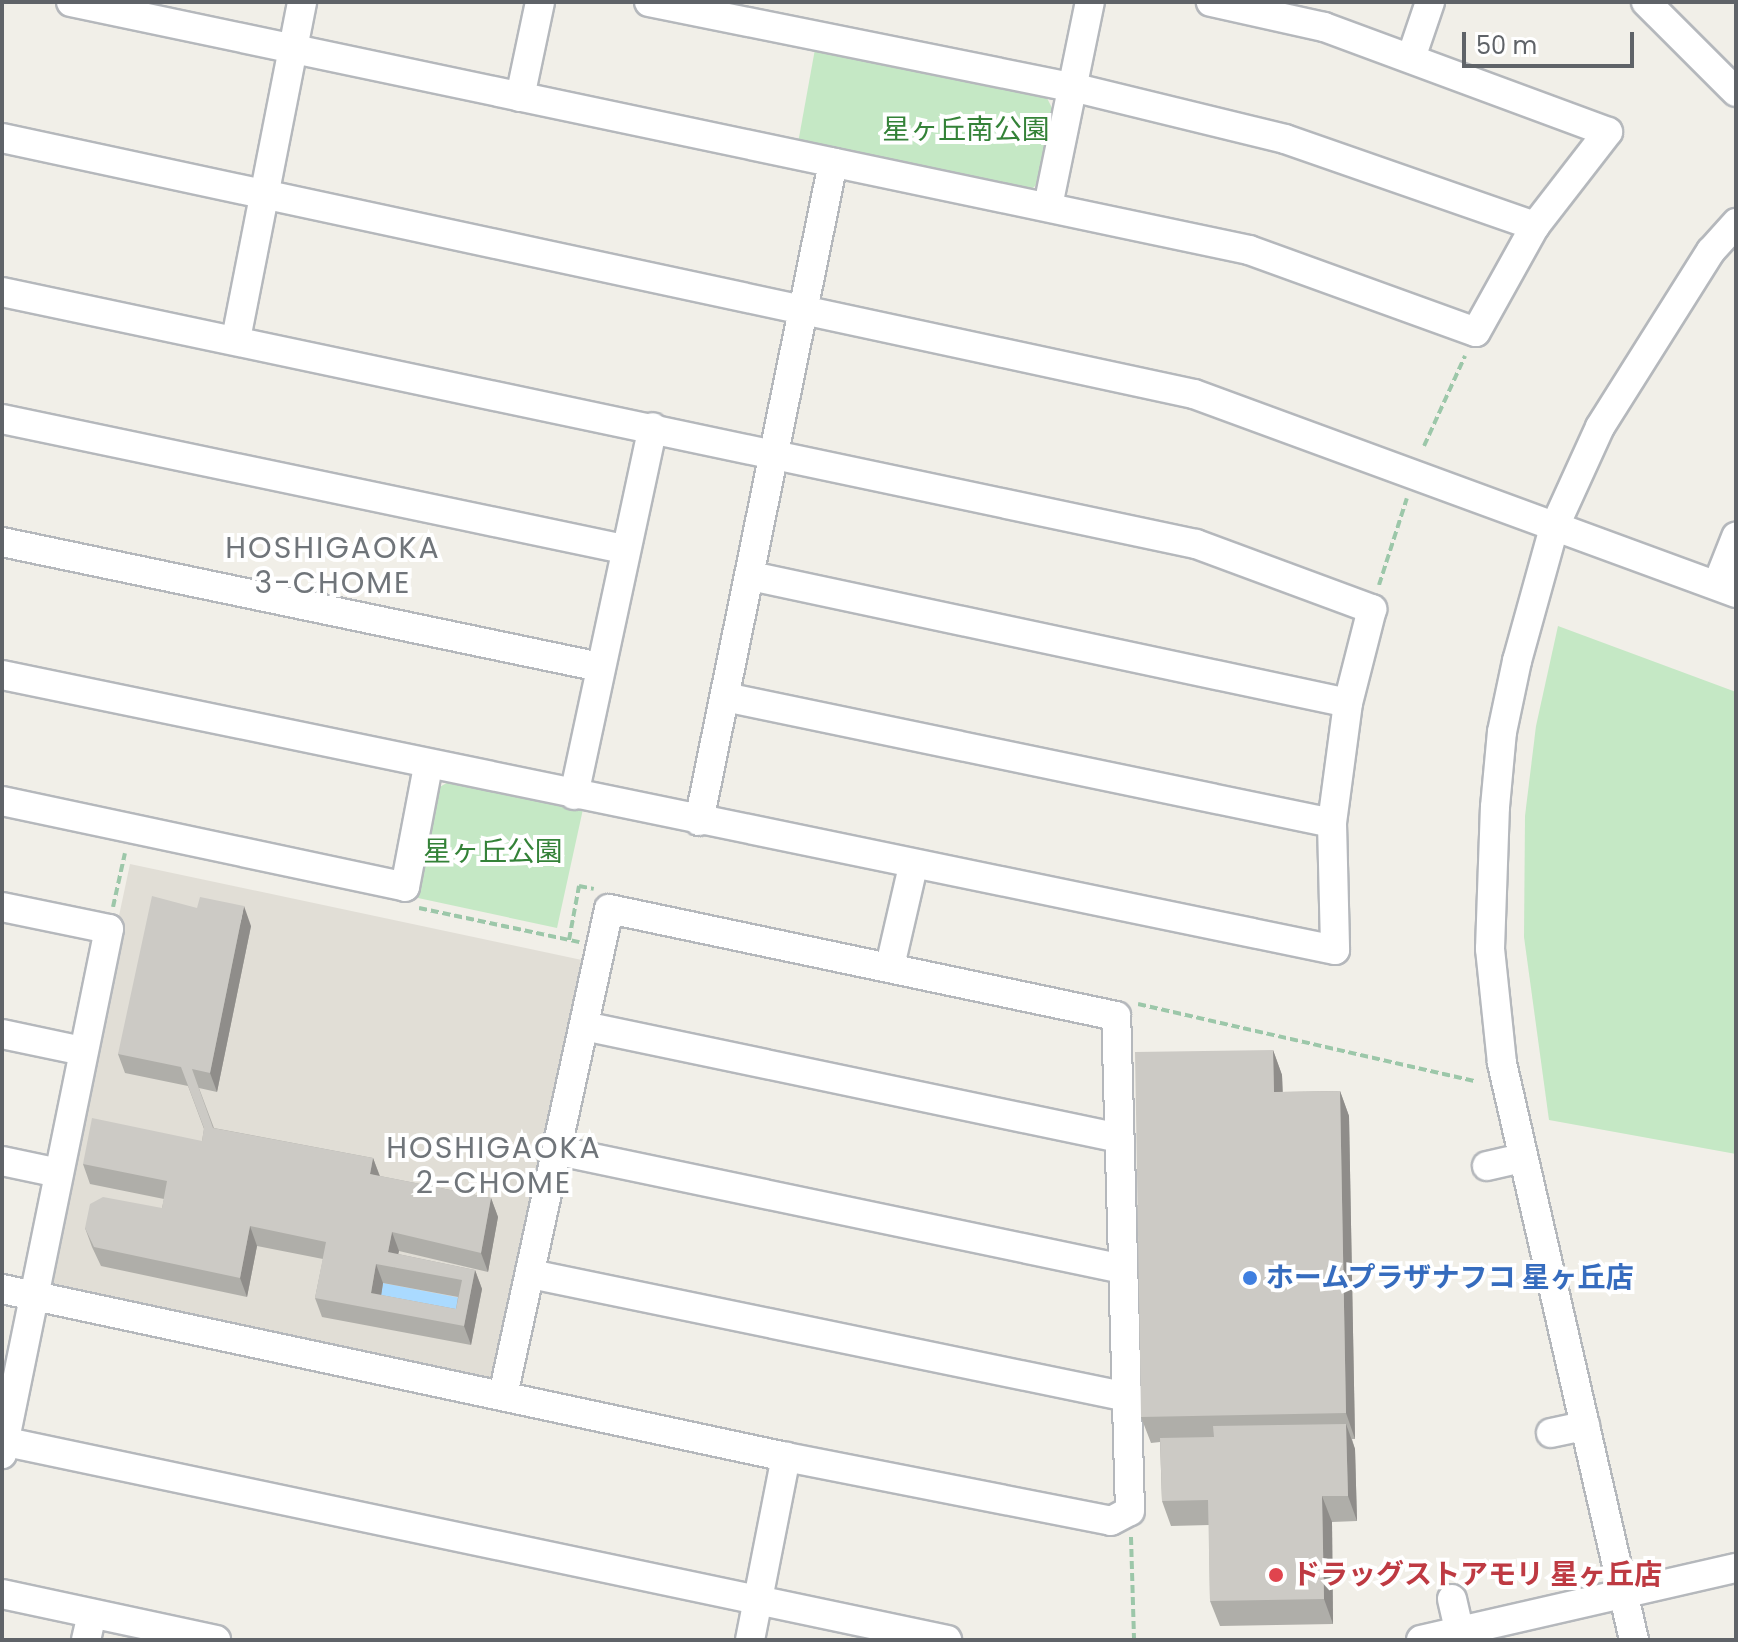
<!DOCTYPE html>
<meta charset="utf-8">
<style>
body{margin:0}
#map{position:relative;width:1738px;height:1642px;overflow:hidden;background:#f1efe8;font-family:Poppins,"Noto Sans JP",sans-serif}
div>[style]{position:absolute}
.education>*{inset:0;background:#e1ded6;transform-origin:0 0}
.green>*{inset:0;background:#c5e8c5}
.water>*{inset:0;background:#aadaff;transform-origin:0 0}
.path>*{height:4px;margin-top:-2px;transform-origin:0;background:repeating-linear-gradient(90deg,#9cc7a9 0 8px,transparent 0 12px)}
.roads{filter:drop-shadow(2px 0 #b5b8bc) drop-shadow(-2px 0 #b5b8bc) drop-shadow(0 2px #b5b8bc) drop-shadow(0 -2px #b5b8bc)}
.minor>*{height:28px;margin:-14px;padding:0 14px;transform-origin:14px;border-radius:14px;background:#fff}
.wall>*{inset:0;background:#afaea9}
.shaded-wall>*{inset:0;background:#8f8d8a}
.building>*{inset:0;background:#cccac5}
.dots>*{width:22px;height:22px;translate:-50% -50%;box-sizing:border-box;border:4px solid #fff;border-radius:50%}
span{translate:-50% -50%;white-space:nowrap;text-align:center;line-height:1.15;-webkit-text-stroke:8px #fff;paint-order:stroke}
.park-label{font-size:28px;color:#348238}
.shop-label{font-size:28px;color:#366cbe;font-weight:700}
.left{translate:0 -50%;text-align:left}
.health-label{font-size:28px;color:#be3a42;font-weight:700}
.neighbourhood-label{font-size:30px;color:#70757a;letter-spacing:2px}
.frame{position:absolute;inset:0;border:4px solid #5f6368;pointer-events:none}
.scale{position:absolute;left:1462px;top:32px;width:172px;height:36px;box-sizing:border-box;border:4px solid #5f6368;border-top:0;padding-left:10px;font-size:24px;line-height:28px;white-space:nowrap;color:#5f6368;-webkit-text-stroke:6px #fff;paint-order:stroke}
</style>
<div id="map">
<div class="education">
<i style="left:130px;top:864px;width:468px;height:428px;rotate:12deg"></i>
</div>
<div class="green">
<i style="clip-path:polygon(815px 49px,1046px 96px,1053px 110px,1036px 185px,1028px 193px,798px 143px)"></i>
<i style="clip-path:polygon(1558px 626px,1736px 692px,1736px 1154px,1549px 1120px,1524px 937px,1525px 816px,1536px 726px)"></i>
<i style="clip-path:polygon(450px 781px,583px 809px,557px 928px,418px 898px,438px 788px)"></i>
</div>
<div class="water">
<i style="left:383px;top:1283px;width:87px;height:29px;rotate:11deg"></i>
</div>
<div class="path">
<i style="left:1424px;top:446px;width:99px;rotate:-65.5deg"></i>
<i style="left:1379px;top:585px;width:91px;rotate:-72.2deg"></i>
<i style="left:113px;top:907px;width:55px;rotate:-77.5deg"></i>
<i style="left:419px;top:908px;width:164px;rotate:12deg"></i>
<i style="left:569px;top:940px;width:55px;rotate:-79.5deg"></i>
<i style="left:579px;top:886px;width:15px;rotate:11deg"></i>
<i style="left:1138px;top:1004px;width:346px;rotate:12.9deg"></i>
<i style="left:1131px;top:1537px;width:103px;rotate:88.3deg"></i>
</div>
<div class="roads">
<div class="minor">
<i style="left:71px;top:2px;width:1204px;rotate:11.89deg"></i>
<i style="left:1249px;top:250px;width:241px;rotate:19.9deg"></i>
<i style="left:1476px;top:332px;width:121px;rotate:-60.9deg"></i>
<i style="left:1535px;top:226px;width:119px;rotate:-52.2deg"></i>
<i style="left:1608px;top:132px;width:303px;rotate:-159.7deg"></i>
<i style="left:1324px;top:27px;width:116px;rotate:-167.5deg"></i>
<i style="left:649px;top:2px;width:431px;rotate:11.4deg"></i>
<i style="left:1072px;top:87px;width:219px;rotate:13.7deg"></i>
<i style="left:1285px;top:139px;width:265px;rotate:19.2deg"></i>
<i style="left:1646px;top:2px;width:127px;rotate:45deg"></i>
<i style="left:1412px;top:55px;width:56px;rotate:-71.2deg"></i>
<i style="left:520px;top:97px;width:97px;rotate:-78.1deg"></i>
<i style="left:2px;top:138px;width:1219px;rotate:12.12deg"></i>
<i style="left:1194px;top:394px;width:577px;rotate:20.16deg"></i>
<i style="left:1048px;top:206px;width:208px;rotate:-78.4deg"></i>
<i style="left:2px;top:292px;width:1220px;rotate:11.92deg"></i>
<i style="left:1196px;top:544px;width:188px;rotate:20.3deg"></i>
<i style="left:1372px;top:609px;width:97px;rotate:104.3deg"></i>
<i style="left:1348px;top:703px;width:121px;rotate:97.6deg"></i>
<i style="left:1332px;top:823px;width:127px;rotate:88.6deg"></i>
<i style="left:1335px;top:950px;width:1361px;rotate:-168.34deg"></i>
<i style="left:236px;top:339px;width:343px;rotate:-78.9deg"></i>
<i style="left:2px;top:419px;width:635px;rotate:11.81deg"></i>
<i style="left:2px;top:542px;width:611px;rotate:11.81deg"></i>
<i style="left:751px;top:576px;width:610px;rotate:12.01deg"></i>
<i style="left:1717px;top:585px;width:52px;rotate:-68.4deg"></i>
<i style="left:725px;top:697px;width:620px;rotate:11.73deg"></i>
<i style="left:574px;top:795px;width:376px;rotate:-77.9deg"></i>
<i style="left:2px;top:801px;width:412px;rotate:12deg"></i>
<i style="left:405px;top:887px;width:123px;rotate:-79.2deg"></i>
<i style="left:699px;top:821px;width:672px;rotate:-78.49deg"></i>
<i style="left:2px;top:907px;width:109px;rotate:11.6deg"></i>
<i style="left:109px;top:929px;width:536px;rotate:101.52deg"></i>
<i style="left:890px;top:966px;width:103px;rotate:-77deg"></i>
<i style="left:584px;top:1026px;width:547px;rotate:11.82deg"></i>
<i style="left:2px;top:1034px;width:83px;rotate:11.9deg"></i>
<i style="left:559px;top:1151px;width:576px;rotate:11.82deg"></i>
<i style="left:2px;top:1161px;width:58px;rotate:11.9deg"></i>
<i style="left:1487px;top:1166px;width:37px;rotate:-13deg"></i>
<i style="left:531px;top:1274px;width:609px;rotate:11.66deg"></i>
<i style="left:2px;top:1289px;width:802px;rotate:12.09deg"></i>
<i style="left:786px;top:1457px;width:331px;rotate:11.1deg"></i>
<i style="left:1111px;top:1521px;width:21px;rotate:-28deg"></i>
<i style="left:1130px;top:1511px;width:495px;rotate:-91.6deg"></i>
<i style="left:1116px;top:1016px;width:518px;rotate:-168.08deg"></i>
<i style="left:609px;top:909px;width:497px;rotate:102.3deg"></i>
<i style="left:1551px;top:1433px;width:35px;rotate:-12deg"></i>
<i style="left:2px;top:1441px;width:966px;rotate:11.89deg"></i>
<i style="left:2px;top:1594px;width:219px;rotate:12.1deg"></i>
<i style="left:1452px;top:1599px;width:35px;rotate:77deg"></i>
<i style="left:86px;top:1640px;width:27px;rotate:-77deg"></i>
<i style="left:750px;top:1640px;width:187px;rotate:-78.9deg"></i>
<i style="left:1421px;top:1640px;width:323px;rotate:-12.9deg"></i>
<i style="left:1634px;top:1640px;width:592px;rotate:-102.89deg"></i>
<i style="left:1502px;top:1063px;width:115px;rotate:-96deg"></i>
<i style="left:1490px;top:949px;width:142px;rotate:-88deg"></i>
<i style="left:1495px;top:807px;width:75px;rotate:-84.7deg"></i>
<i style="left:1502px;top:732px;width:73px;rotate:-78.1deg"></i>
<i style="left:1517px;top:661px;width:138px;rotate:-74.5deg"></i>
<i style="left:1554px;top:528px;width:111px;rotate:-65.5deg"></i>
<i style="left:1600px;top:427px;width:208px;rotate:-57.8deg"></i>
<i style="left:1711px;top:251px;width:38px;rotate:-48deg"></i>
</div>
</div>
<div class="wall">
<i style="clip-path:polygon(evenodd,197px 908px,251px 926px,217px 1092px,199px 1088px,214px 1128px,373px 1158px,380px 1176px,491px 1198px,498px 1217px,488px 1272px,399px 1251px,398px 1254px,475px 1270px,482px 1289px,471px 1345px,322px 1317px,315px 1298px,323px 1259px,257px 1246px,247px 1297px,101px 1266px,92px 1247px,85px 1228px,162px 1208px,164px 1199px,90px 1184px,83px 1164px,202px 1141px,204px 1129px,188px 1086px,125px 1073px,118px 1054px,197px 908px,383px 1283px,458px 1297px,456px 1309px,381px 1295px,383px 1283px)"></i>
<i style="clip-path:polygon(1273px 1050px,1282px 1075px,1283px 1092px,1340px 1091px,1349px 1116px,1355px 1439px,1352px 1439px,1355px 1449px,1357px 1521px,1332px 1522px,1333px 1624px,1220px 1626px,1210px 1601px,1209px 1525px,1171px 1526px,1162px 1501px,1160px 1442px,1151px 1443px,1141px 1417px)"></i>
</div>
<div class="shaded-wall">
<i style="clip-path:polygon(244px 906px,251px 926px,217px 1092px,210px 1073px)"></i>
<i style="clip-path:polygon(1273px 1050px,1282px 1075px,1283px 1117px,1274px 1092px)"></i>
<i style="clip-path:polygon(1340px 1091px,1349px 1116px,1355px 1439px,1346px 1413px)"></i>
<i style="clip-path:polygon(373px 1158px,380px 1177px,370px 1174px)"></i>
<i style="clip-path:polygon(491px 1198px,498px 1217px,488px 1272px,481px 1253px)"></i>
<i style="clip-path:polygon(250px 1226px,257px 1246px,247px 1297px,240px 1278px)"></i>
<i style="clip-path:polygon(392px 1232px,399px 1251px,395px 1268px,388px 1252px)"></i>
<i style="clip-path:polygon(376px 1264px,383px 1283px,379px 1310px,371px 1293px)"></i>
<i style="clip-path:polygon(475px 1270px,482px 1289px,471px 1345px,464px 1326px)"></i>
<i style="clip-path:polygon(1346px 1424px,1355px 1449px,1357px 1521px,1348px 1496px)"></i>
<i style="clip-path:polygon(1322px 1496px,1332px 1522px,1333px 1624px,1324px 1599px)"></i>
</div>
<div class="building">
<i style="clip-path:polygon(evenodd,152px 896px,197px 908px,200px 897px,244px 906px,210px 1073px,192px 1069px,213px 1128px,373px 1158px,370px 1174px,491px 1198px,481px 1253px,392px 1232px,388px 1252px,475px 1270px,464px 1326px,315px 1298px,326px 1242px,250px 1226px,240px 1278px,94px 1247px,85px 1228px,90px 1204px,103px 1197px,162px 1208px,167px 1181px,83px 1164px,92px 1118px,202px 1141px,204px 1128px,181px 1067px,118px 1054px,152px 896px,376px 1264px,462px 1280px,456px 1309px,371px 1293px,376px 1264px)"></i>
<i style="clip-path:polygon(1273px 1050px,1274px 1092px,1340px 1091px,1346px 1413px,1141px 1417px,1135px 1052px)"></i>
<i style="clip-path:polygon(1346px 1424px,1348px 1496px,1322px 1496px,1324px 1599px,1210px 1601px,1208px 1500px,1162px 1501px,1160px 1438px,1214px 1437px,1213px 1426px)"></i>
</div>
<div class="dots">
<i style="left:1250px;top:1278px;background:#3f7fe0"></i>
<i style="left:1276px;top:1575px;background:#e0444e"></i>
</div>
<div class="park-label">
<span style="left:966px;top:130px">星ヶ丘南公園</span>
<span style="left:493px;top:852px">星ヶ丘公園</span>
</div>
<div class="shop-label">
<span class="left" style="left:1266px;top:1278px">ホームプラザナフコ 星ヶ丘店</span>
</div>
<div class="health-label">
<span class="left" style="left:1292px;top:1575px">ドラッグストアモリ 星ヶ丘店</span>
</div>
<div class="neighbourhood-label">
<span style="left:333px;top:565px">HOSHIGAOKA<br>3-CHOME</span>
<span style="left:494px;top:1165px">HOSHIGAOKA<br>2-CHOME</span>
</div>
<div class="frame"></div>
<div class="scale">50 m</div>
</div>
